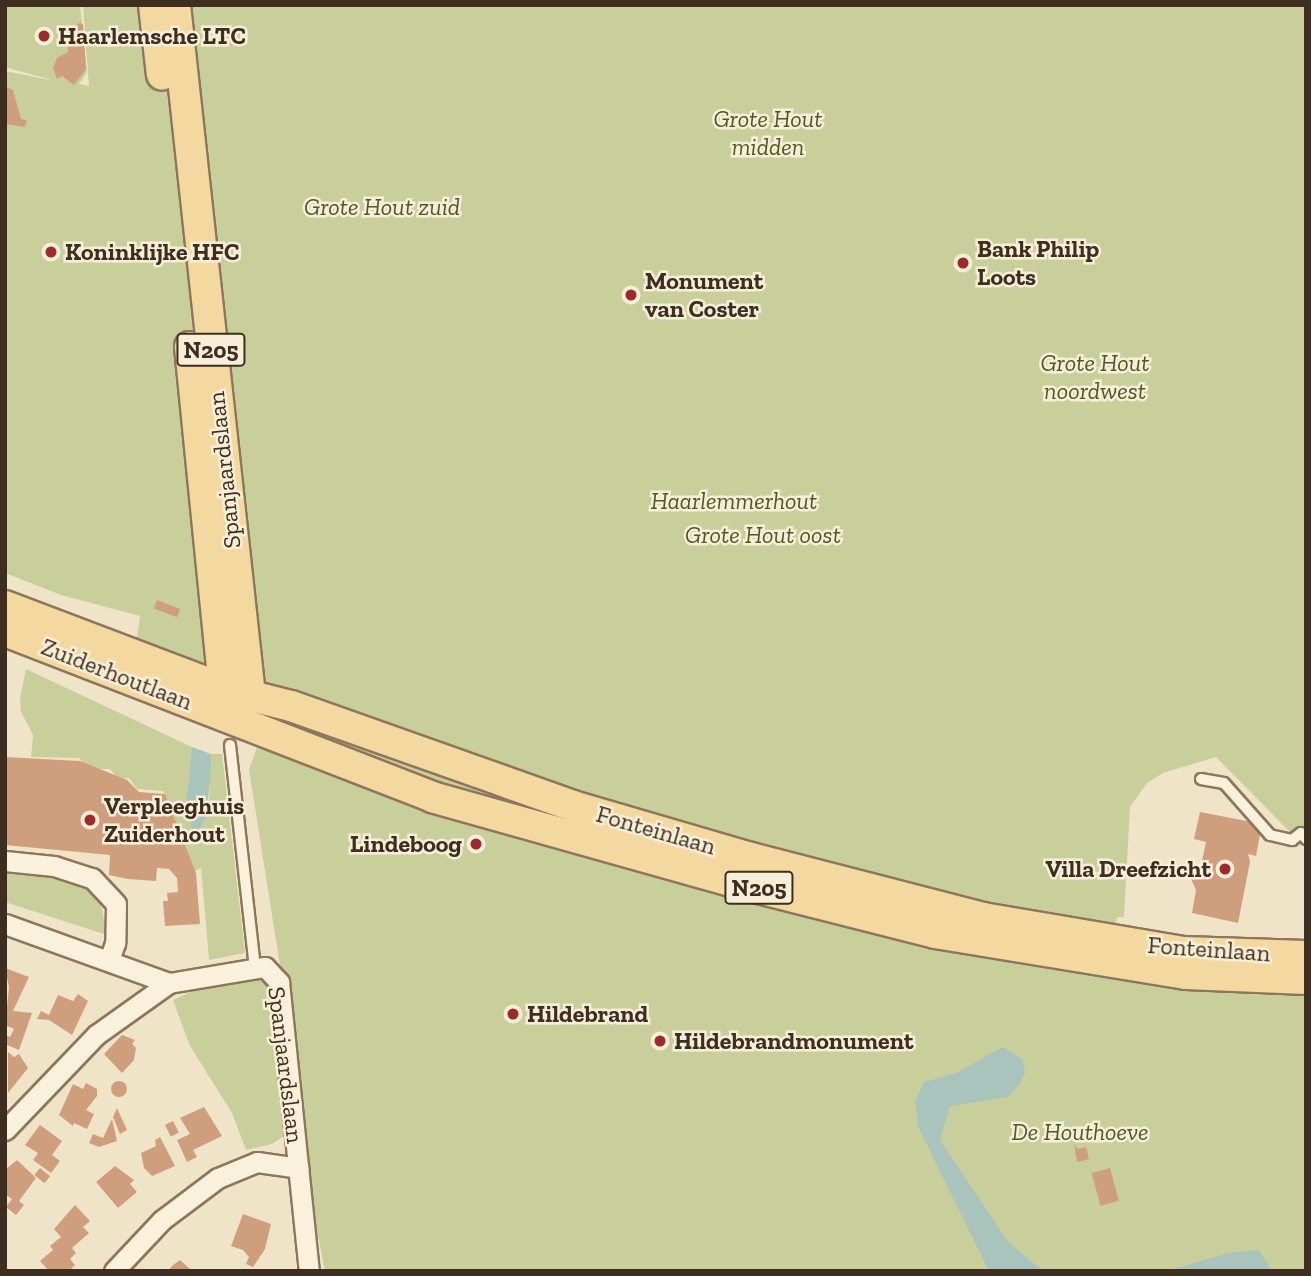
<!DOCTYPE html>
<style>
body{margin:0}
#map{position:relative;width:1311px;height:1276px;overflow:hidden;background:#f0e4c8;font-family:"Zilla Slab",serif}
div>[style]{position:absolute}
.green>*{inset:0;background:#c9cf9b}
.water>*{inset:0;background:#a9c4bc}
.building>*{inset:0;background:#cf9f7d;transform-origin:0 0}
.round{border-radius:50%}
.roads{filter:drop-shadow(2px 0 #8d765c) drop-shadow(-2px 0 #8d765c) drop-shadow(0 2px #8d765c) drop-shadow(0 -2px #8d765c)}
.lane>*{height:10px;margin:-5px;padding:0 5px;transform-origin:5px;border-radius:5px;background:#faf1dc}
.street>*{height:19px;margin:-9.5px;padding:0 9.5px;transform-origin:9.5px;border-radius:9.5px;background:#faf1dc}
.primary>*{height:30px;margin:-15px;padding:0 15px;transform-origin:15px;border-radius:15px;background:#f3d9a0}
.dots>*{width:19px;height:19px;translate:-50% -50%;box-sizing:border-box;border:4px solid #f7eed8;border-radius:50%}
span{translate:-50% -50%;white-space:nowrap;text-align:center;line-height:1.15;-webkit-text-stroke:5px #f7eed8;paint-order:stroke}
.shield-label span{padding:2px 5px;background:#f7eed8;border:2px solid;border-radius:5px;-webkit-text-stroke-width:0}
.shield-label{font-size:23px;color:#3d2e20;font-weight:700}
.poi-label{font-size:24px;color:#3d2e20;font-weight:700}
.left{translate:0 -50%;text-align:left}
.right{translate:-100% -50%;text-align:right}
.park-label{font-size:24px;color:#4d5a26;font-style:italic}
.street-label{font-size:24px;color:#3d2e20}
.frame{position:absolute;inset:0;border:7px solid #3d2e20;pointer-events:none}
</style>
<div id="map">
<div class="green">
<i style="clip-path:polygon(5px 5px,80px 5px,87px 72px,79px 84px,89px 86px,83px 5px,1306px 5px,1306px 827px,1290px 832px,1216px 757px,1163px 773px,1147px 783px,1130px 807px,1124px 917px,1117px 917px,1115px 933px,1306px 989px,1306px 1271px,325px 1271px,305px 1169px,292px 1041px,249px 770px,276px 693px,136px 645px,140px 616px,61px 595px,5px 573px,5px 71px,55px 81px,5px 67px)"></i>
<i style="clip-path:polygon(26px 669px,192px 747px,186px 805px,200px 829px,209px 799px,211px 754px,222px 754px,245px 953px,209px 960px,201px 868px,195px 871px,163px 791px,137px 789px,129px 778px,118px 779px,110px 769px,88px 769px,79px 758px,31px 757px,33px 735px,21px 712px,20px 699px)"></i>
<i style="clip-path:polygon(5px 870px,80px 880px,100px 899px,107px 935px,5px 902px)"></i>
<i style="clip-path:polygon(261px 978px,271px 990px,287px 1134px,272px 1144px,246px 1150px,232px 1113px,190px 1046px,173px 1000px,201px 987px)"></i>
</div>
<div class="water">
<i style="clip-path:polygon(192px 747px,211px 754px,211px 772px,206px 817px,200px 829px,192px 829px,186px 804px)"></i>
<i style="clip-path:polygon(1003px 1047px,1023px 1060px,1025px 1072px,1019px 1085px,1008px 1097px,950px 1106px,940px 1140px,1009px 1243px,1043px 1271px,989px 1271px,919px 1129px,915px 1102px,924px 1082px,956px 1073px)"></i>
<i style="clip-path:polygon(1259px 1250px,1272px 1271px,1167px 1271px,1228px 1253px)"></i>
</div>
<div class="building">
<i style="clip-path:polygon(79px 23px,83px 24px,86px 69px,74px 85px,62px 76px,57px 79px,53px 68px,57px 58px,68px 52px,67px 32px)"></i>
<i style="clip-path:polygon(5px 86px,13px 90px,21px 119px,27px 120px,25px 127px,5px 124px)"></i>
<i style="left:157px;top:600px;width:25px;height:9px;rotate:21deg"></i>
<i style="clip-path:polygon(5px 757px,80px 761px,127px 780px,139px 792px,165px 794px,196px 873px,200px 924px,165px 926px,163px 901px,168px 901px,167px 893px,178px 892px,177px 878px,169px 869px,157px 868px,156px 881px,128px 879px,109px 875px,110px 855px,5px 845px)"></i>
<i style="clip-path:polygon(1200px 812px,1262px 824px,1256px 856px,1248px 854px,1250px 862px,1238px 923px,1192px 913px,1196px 890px,1191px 879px,1199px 875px,1206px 842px,1194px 839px)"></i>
<i style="clip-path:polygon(5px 968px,29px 977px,13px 1011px,32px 1013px,19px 1050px,5px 1044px,5px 1035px,10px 1037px,14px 1029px,5px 1025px,9px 987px)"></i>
<i style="clip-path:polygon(78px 994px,88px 1001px,72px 1035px,49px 1020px,37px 1019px,41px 1011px,49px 1015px,58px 995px,73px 1001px)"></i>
<i style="clip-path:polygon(122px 1035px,135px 1040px,132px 1044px,136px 1048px,134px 1060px,122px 1073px,104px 1054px)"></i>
<i style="clip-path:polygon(8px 1052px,14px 1057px,19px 1054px,28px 1068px,8px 1093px)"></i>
<i class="round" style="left:111px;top:1081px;width:16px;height:16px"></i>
<i style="clip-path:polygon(86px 1083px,97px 1089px,97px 1096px,86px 1110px,94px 1114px,87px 1129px,74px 1123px,73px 1126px,59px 1115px,73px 1084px,83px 1089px)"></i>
<i style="clip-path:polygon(204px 1107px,222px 1136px,193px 1150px,197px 1157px,187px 1162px,177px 1140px,190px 1134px,180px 1118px)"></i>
<i style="clip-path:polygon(117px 1108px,127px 1130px,120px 1134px,113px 1117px)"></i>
<i style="clip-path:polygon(112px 1119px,117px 1141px,99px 1147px,89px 1143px,93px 1134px,103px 1138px)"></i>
<i style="left:173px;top:1121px;width:13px;height:9px;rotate:63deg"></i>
<i style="clip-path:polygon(40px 1125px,62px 1141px,52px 1155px,60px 1161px,51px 1173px,33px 1160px,38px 1153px,25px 1145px)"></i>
<i style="clip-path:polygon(160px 1137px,175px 1166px,152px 1176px,144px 1168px,141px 1153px,156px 1146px,155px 1140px)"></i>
<i style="clip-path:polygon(1074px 1143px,1077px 1149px,1086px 1147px,1089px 1159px,1077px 1162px)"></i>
<i style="clip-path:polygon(17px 1160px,36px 1178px,19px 1201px,24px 1205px,16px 1215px,6px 1207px,12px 1199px,5px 1194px,5px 1170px)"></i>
<i style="clip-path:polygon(115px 1166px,134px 1180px,130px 1184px,137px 1192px,118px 1208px,96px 1182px)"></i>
<i style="left:40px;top:1168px;width:13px;height:9px;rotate:39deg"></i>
<i style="left:1110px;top:1168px;width:34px;height:19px;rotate:75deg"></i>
<i style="clip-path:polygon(75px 1205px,90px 1221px,83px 1227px,89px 1233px,72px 1248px,76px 1253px,70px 1259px,75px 1265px,69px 1271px,49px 1271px,40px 1261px,53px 1250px,50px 1246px,61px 1237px,54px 1229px)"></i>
<i style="clip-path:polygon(243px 1214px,271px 1224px,265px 1249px,253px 1267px,246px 1264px,249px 1257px,243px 1250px,231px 1246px)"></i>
<i style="clip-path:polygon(180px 1260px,192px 1271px,168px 1271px,173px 1265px)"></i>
</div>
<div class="roads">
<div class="lane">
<i style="left:230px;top:745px;width:224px;rotate:83.6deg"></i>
<i style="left:1201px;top:779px;width:23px;rotate:10deg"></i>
<i style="left:1224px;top:783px;width:69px;rotate:48.5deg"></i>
<i style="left:1270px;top:835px;width:23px;rotate:13deg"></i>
<i style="left:1292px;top:840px;width:11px;rotate:-38deg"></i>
<i style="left:1301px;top:833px;width:8px;rotate:50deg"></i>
</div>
<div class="street">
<i style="left:5px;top:861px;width:49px;rotate:5.8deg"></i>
<i style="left:54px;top:866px;width:40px;rotate:18deg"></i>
<i style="left:92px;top:878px;width:35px;rotate:47deg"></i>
<i style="left:116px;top:904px;width:39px;rotate:91deg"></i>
<i style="left:115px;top:943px;width:18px;rotate:109deg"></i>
<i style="left:5px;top:924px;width:174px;rotate:19.8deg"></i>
<i style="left:5px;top:1130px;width:132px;rotate:-46.2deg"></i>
<i style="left:96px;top:1035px;width:90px;rotate:-35.5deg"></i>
<i style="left:169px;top:983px;width:97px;rotate:-9.5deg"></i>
<i style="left:265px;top:967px;width:21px;rotate:47deg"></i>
<i style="left:279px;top:982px;width:291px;rotate:84.1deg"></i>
<i style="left:114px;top:1271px;width:70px;rotate:-46.7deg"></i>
<i style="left:162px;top:1220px;width:70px;rotate:-36.9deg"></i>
<i style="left:218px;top:1178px;width:42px;rotate:-22.3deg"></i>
<i style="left:257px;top:1162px;width:42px;rotate:8.1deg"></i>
</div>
<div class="primary">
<i style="left:154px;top:5px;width:70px;rotate:83.5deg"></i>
<i style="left:175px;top:5px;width:694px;rotate:83.8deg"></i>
<i style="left:250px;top:695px;width:17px;rotate:130deg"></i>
<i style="left:190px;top:347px;width:360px;rotate:84.3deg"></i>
<i style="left:5px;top:606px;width:234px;rotate:20.8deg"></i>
<i style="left:224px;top:689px;width:69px;rotate:14.2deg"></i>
<i style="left:291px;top:706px;width:299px;rotate:19.5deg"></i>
<i style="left:573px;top:806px;width:185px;rotate:16.3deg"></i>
<i style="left:751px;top:858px;width:240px;rotate:14.5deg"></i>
<i style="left:983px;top:918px;width:205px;rotate:9.6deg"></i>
<i style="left:1185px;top:952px;width:121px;rotate:1.9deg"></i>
<i style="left:5px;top:631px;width:458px;rotate:21.2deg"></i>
<i style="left:432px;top:797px;width:314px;rotate:15.7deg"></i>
<i style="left:734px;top:882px;width:207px;rotate:14.2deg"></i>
<i style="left:935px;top:933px;width:254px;rotate:9.3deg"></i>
<i style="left:1186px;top:974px;width:120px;rotate:2.4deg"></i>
</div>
</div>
<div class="dots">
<i style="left:44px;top:36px;background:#9e2a2b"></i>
<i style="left:51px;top:252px;background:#9e2a2b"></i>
<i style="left:963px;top:263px;background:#9e2a2b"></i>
<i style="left:631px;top:295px;background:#9e2a2b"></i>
<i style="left:90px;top:820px;background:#9e2a2b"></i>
<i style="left:476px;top:844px;background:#9e2a2b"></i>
<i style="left:1225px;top:869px;background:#9e2a2b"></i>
<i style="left:513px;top:1014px;background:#9e2a2b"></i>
<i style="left:660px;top:1041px;background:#9e2a2b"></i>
</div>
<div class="shield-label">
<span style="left:211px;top:350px">N205</span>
<span style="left:759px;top:888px">N205</span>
</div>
<div class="poi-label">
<span class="left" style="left:58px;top:36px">Haarlemsche LTC</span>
<span class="left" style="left:977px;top:263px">Bank Philip<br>Loots</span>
<span class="left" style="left:65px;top:252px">Koninklijke HFC</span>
<span class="left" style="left:645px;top:295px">Monument<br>van Coster</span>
<span class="left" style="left:104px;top:820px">Verpleeghuis<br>Zuiderhout</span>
<span class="right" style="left:462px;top:844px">Lindeboog</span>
<span class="right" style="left:1211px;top:869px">Villa Dreefzicht</span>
<span class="left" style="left:527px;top:1014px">Hildebrand</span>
<span class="left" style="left:674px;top:1041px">Hildebrandmonument</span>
</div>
<div class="park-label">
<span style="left:768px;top:133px">Grote Hout<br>midden</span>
<span style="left:382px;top:207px">Grote Hout zuid</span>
<span style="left:1095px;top:377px">Grote Hout<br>noordwest</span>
<span style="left:734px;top:501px">Haarlemmerhout</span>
<span style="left:763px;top:535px">Grote Hout oost</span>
<span style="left:1080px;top:1132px">De Houthoeve</span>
</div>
<div class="street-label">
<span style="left:224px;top:470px;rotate:-96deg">Spanjaardslaan</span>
<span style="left:117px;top:674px;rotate:21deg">Zuiderhoutlaan</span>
<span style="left:656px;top:830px;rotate:16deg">Fonteinlaan</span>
<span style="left:1209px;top:949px;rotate:4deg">Fonteinlaan</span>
<span style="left:286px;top:1065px;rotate:83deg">Spanjaardslaan</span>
</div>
<div class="frame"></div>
</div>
